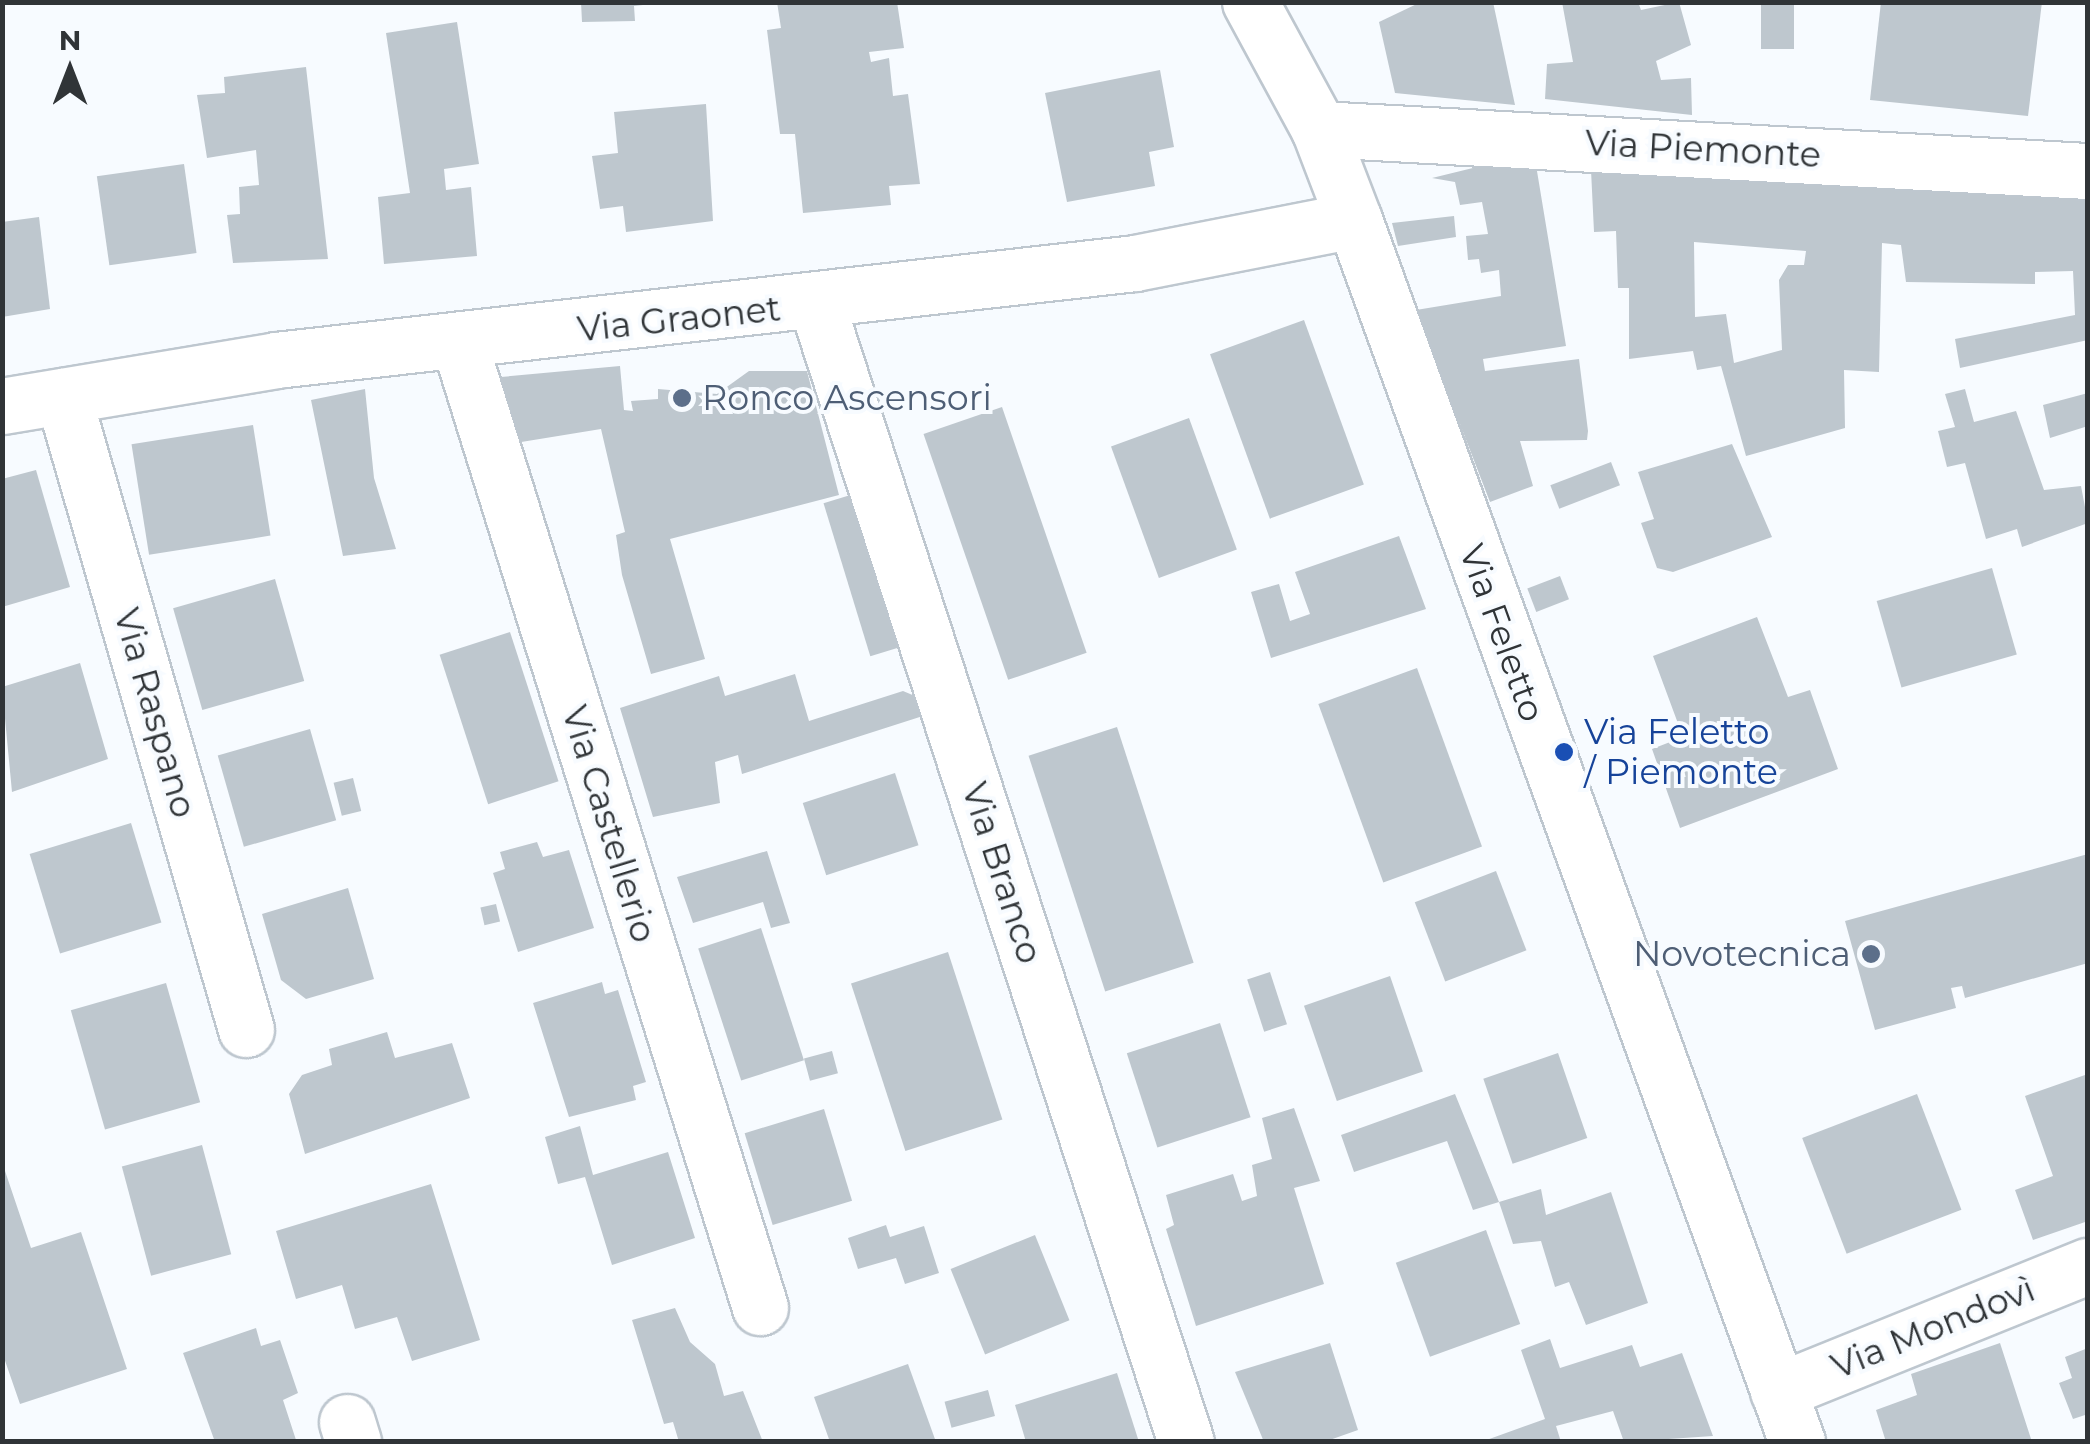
<!DOCTYPE html>
<meta charset="utf-8">
<style>
body{margin:0}
#map{position:relative;width:2090px;height:1444px;overflow:hidden;background:#f7fbff;font-family:Montserrat,sans-serif}
div>[style]{position:absolute}
.building>*{inset:0;background:#bec7ce;transform-origin:0 0}
.roads{filter:drop-shadow(2px 0 #bec7cf) drop-shadow(-2px 0 #bec7cf) drop-shadow(0 2px #bec7cf) drop-shadow(0 -2px #bec7cf)}
.street>*{height:55px;margin:-27.5px;padding:0 27.5px;transform-origin:27.5px;border-radius:27.5px;background:#fff}
.secondary>*{height:55px;margin:-27.5px;padding:0 27.5px;transform-origin:27.5px;border-radius:27.5px;background:#fff}
.dots>*{width:28px;height:28px;translate:-50% -50%;box-sizing:border-box;border:5px solid #f7fbff;border-radius:50%}
span{translate:-50% -50%;white-space:nowrap;text-align:center;line-height:1.15;-webkit-text-stroke:8px #f7fbff;paint-order:stroke}
.street-label{font-size:35px;color:#303437}
.service-label{font-size:35px;color:#4e5e75}
.left{translate:0 -50%;text-align:left}
.right{translate:-100% -50%;text-align:right}
.transit-label{font-size:35px;color:#164399}
.frame{position:absolute;inset:0;border:5px solid #303437;pointer-events:none}
.north{position:absolute;left:20px;top:20px;width:100px;height:100px;-webkit-text-stroke:8px #f7fbff;paint-order:stroke;rotate:0deg;font-size:28px;font-weight:700;line-height:40px;text-align:center;color:#303437}
.north::after{content:'';display:block;margin:auto;width:35px;height:45px;background:#303437;clip-path:polygon(50% 0,100% 100%,50% 72%,0 100%)}
</style>
<div id="map">
<div class="building">
<i style="clip-path:polygon(581px 2px,643px 2px,643px 5px,634px 6px,635px 21px,582px 22px)"></i>
<i style="clip-path:polygon(777px 2px,897px 2px,904px 48px,869px 52px,871px 62px,889px 58px,893px 96px,908px 94px,920px 184px,889px 186px,891px 205px,803px 213px,795px 134px,780px 134px,767px 30px,781px 28px)"></i>
<i style="clip-path:polygon(1421px 2px,1493px 2px,1515px 105px,1395px 93px,1379px 22px)"></i>
<i style="clip-path:polygon(1562px 2px,1638px 2px,1641px 10px,1679px 2px,1691px 45px,1656px 61px,1661px 80px,1691px 78px,1692px 115px,1545px 99px,1547px 64px,1573px 62px)"></i>
<i style="left:1761px;top:2px;width:33px;height:47px"></i>
<i style="clip-path:polygon(1881px 2px,2042px 2px,2028px 116px,1870px 100px)"></i>
<i style="clip-path:polygon(457px 22px,479px 164px,444px 169px,446px 190px,471px 187px,477px 256px,384px 264px,378px 197px,410px 193px,386px 33px)"></i>
<i style="clip-path:polygon(306px 67px,328px 259px,233px 263px,227px 215px,240px 214px,239px 187px,259px 185px,256px 150px,207px 158px,197px 95px,225px 93px,224px 77px)"></i>
<i style="clip-path:polygon(1160px 70px,1174px 147px,1149px 152px,1155px 186px,1067px 202px,1045px 93px)"></i>
<i style="clip-path:polygon(706px 104px,713px 221px,626px 232px,623px 206px,600px 209px,592px 156px,618px 153px,614px 112px)"></i>
<i style="clip-path:polygon(1534px 153px,1566px 346px,1483px 359px,1485px 371px,1579px 359px,1588px 431px,1587px 440px,1520px 441px,1533px 486px,1490px 502px,1416px 310px,1501px 296px,1499px 270px,1481px 273px,1479px 259px,1468px 260px,1466px 236px,1488px 234px,1482px 202px,1460px 205px,1455px 182px,1432px 178px)"></i>
<i style="left:184px;top:164px;width:90px;height:88px;rotate:82deg"></i>
<i style="clip-path:polygon(evenodd,1591px 170px,2088px 190px,2088px 340px,1960px 368px,1955px 339px,2075px 315px,2073px 271px,2035px 272px,2035px 284px,1906px 282px,1901px 245px,1882px 243px,1879px 372px,1844px 370px,1845px 428px,1746px 456px,1721px 366px,1697px 370px,1693px 351px,1629px 359px,1629px 288px,1618px 288px,1616px 231px,1594px 232px,1591px 170px,1694px 242px,1806px 251px,1804px 265px,1788px 265px,1779px 280px,1782px 350px,1734px 363px,1726px 314px,1695px 317px,1694px 242px)"></i>
<i style="clip-path:polygon(1454px 216px,1456px 237px,1398px 246px,1392px 223px)"></i>
<i style="clip-path:polygon(39px 217px,50px 309px,2px 317px,2px 222px)"></i>
<i style="left:1304px;top:320px;width:175px;height:100px;rotate:70deg"></i>
<i style="clip-path:polygon(620px 366px,624px 410px,633px 411px,631px 401px,658px 399px,658px 389px,717px 394px,749px 371px,807px 371px,839px 495px,670px 539px,705px 659px,651px 674px,622px 575px,616px 535px,625px 532px,601px 429px,509px 444px,501px 377px)"></i>
<i style="clip-path:polygon(365px 389px,374px 478px,396px 549px,343px 556px,311px 400px)"></i>
<i style="clip-path:polygon(1965px 389px,1974px 422px,2016px 411px,2044px 490px,2081px 486px,2088px 523px,2022px 547px,2017px 529px,1986px 539px,1965px 463px,1947px 467px,1938px 431px,1955px 427px,1945px 394px)"></i>
<i style="clip-path:polygon(2088px 393px,2088px 426px,2050px 438px,2043px 405px)"></i>
<i style="left:1002px;top:407px;width:260px;height:83px;rotate:71deg"></i>
<i style="left:1189px;top:418px;width:140px;height:83px;rotate:70deg"></i>
<i style="left:253px;top:425px;width:112px;height:123px;rotate:81deg"></i>
<i style="clip-path:polygon(1732px 444px,1772px 537px,1673px 572px,1657px 568px,1641px 523px,1654px 519px,1638px 472px)"></i>
<i style="left:1611px;top:462px;width:25px;height:65px;rotate:69deg"></i>
<i style="clip-path:polygon(36px 470px,70px 587px,2px 607px,2px 479px)"></i>
<i style="left:857px;top:493px;width:160px;height:35px;rotate:73deg"></i>
<i style="clip-path:polygon(1399px 536px,1426px 609px,1271px 658px,1251px 592px,1279px 584px,1290px 621px,1310px 614px,1295px 572px)"></i>
<i style="left:1992px;top:568px;width:90px;height:120px;rotate:74deg"></i>
<i style="left:1560px;top:576px;width:25px;height:35px;rotate:69deg"></i>
<i style="left:275px;top:579px;width:106px;height:106px;rotate:74deg"></i>
<i style="clip-path:polygon(1757px 617px,1788px 697px,1810px 690px,1838px 769px,1680px 828px,1652px 749px,1683px 737px,1653px 656px)"></i>
<i style="left:510px;top:632px;width:157px;height:74px;rotate:72deg"></i>
<i style="clip-path:polygon(80px 663px,108px 759px,12px 792px,2px 687px)"></i>
<i style="left:1417px;top:668px;width:190px;height:105px;rotate:70deg"></i>
<i style="clip-path:polygon(795px 674px,809px 721px,903px 691px,922px 699px,926px 715px,742px 774px,738px 755px,715px 762px,720px 803px,653px 817px,620px 708px,719px 676px,725px 696px)"></i>
<i style="left:1117px;top:727px;width:248px;height:93px;rotate:72deg"></i>
<i style="left:310px;top:729px;width:95px;height:96px;rotate:74deg"></i>
<i style="left:895px;top:773px;width:76px;height:97px;rotate:72deg"></i>
<i style="left:353px;top:778px;width:34px;height:20px;rotate:76deg"></i>
<i style="left:131px;top:823px;width:104px;height:106px;rotate:73deg"></i>
<i style="clip-path:polygon(537px 842px,543px 857px,569px 850px,594px 928px,518px 952px,493px 873px,505px 869px,500px 852px)"></i>
<i style="clip-path:polygon(767px 851px,790px 923px,771px 928px,763px 902px,693px 923px,677px 877px)"></i>
<i style="clip-path:polygon(2088px 854px,2088px 963px,1965px 998px,1962px 986px,1951px 988px,1956px 1008px,1875px 1030px,1845px 921px)"></i>
<i style="left:1496px;top:871px;width:85px;height:87px;rotate:69deg"></i>
<i style="clip-path:polygon(348px 888px,374px 979px,306px 999px,281px 980px,262px 914px)"></i>
<i style="left:496px;top:904px;width:18px;height:16px;rotate:77deg"></i>
<i style="left:761px;top:928px;width:139px;height:66px;rotate:72deg"></i>
<i style="left:948px;top:952px;width:176px;height:102px;rotate:72deg"></i>
<i style="left:1270px;top:972px;width:55px;height:24px;rotate:72deg"></i>
<i style="left:1390px;top:976px;width:101px;height:91px;rotate:71deg"></i>
<i style="clip-path:polygon(602px 982px,605px 994px,618px 990px,646px 1082px,633px 1086px,636px 1100px,569px 1117px,533px 1003px)"></i>
<i style="left:166px;top:983px;width:124px;height:99px;rotate:74deg"></i>
<i style="left:1220px;top:1023px;width:99px;height:98px;rotate:72deg"></i>
<i style="clip-path:polygon(387px 1032px,395px 1058px,452px 1043px,470px 1098px,305px 1154px,289px 1094px,302px 1075px,332px 1065px,329px 1049px)"></i>
<i style="left:832px;top:1051px;width:23px;height:29px;rotate:75deg"></i>
<i style="left:1558px;top:1053px;width:90px;height:79px;rotate:71deg"></i>
<i style="clip-path:polygon(2085px 1075px,2088px 1221px,2033px 1240px,2015px 1190px,2053px 1176px,2025px 1096px)"></i>
<i style="clip-path:polygon(1455px 1094px,1499px 1202px,1473px 1210px,1447px 1141px,1354px 1172px,1341px 1135px)"></i>
<i style="left:1917px;top:1094px;width:124px;height:123px;rotate:69deg"></i>
<i style="clip-path:polygon(1294px 1108px,1320px 1181px,1294px 1188px,1324px 1284px,1196px 1326px,1166px 1229px,1174px 1225px,1166px 1195px,1233px 1174px,1242px 1201px,1257px 1196px,1252px 1165px,1272px 1159px,1262px 1118px)"></i>
<i style="left:824px;top:1109px;width:96px;height:83px;rotate:73deg"></i>
<i style="clip-path:polygon(580px 1126px,593px 1175px,668px 1152px,695px 1238px,612px 1265px,585px 1177px,558px 1184px,545px 1137px)"></i>
<i style="left:202px;top:1145px;width:113px;height:83px;rotate:75deg"></i>
<i style="clip-path:polygon(3px 1165px,31px 1248px,81px 1232px,127px 1369px,20px 1404px,2px 1352px)"></i>
<i style="clip-path:polygon(431px 1184px,480px 1340px,412px 1361px,397px 1317px,355px 1329px,342px 1285px,296px 1299px,276px 1231px)"></i>
<i style="clip-path:polygon(1541px 1189px,1546px 1215px,1611px 1192px,1648px 1303px,1586px 1325px,1569px 1282px,1555px 1287px,1541px 1241px,1513px 1244px,1499px 1202px)"></i>
<i style="clip-path:polygon(886px 1225px,890px 1237px,924px 1226px,939px 1273px,905px 1284px,896px 1258px,858px 1269px,848px 1238px)"></i>
<i style="left:1486px;top:1230px;width:100px;height:96px;rotate:70deg"></i>
<i style="left:1035px;top:1235px;width:92px;height:91px;rotate:68deg"></i>
<i style="clip-path:polygon(675px 1308px,690px 1342px,715px 1364px,724px 1396px,743px 1391px,763px 1442px,679px 1442px,673px 1422px,664px 1424px,632px 1320px)"></i>
<i style="clip-path:polygon(256px 1328px,261px 1346px,280px 1340px,298px 1393px,283px 1400px,296px 1440px,215px 1442px,183px 1353px)"></i>
<i style="clip-path:polygon(1550px 1339px,1560px 1368px,1632px 1345px,1640px 1367px,1682px 1353px,1713px 1436px,1624px 1442px,1613px 1411px,1556px 1426px,1561px 1442px,1481px 1442px,1545px 1419px,1521px 1350px)"></i>
<i style="clip-path:polygon(1330px 1343px,1358px 1430px,1324px 1442px,1264px 1442px,1235px 1372px)"></i>
<i style="clip-path:polygon(2000px 1343px,2032px 1442px,1886px 1442px,1876px 1410px,1917px 1395px,1911px 1374px)"></i>
<i style="clip-path:polygon(2088px 1348px,2088px 1414px,2073px 1419px,2059px 1383px,2072px 1378px,2065px 1357px)"></i>
<i style="clip-path:polygon(908px 1364px,936px 1442px,830px 1442px,814px 1397px)"></i>
<i style="clip-path:polygon(1117px 1373px,1139px 1442px,1026px 1442px,1015px 1405px)"></i>
<i style="left:988px;top:1390px;width:27px;height:45px;rotate:75deg"></i>
</div>
<div class="roads">
<div class="street">
<i style="left:1319px;top:129px;width:770px;rotate:3.13deg"></i>
<i style="left:817px;top:305px;width:1195px;rotate:72.02deg"></i>
<i style="left:459px;top:342px;width:1011px;rotate:72.68deg"></i>
<i style="left:63px;top:396px;width:659px;rotate:73.88deg"></i>
<i style="left:2px;top:406px;width:278px;rotate:-9.5deg"></i>
<i style="left:276px;top:360px;width:864px;rotate:-6.44deg"></i>
<i style="left:1135px;top:263px;width:223px;rotate:-11.1deg"></i>
<i style="left:1778px;top:1391px;width:334px;rotate:-22deg"></i>
<i style="left:347px;top:1422px;width:21px;rotate:73deg"></i>
</div>
<div class="secondary">
<i style="left:1250px;top:2px;width:145px;rotate:61.5deg"></i>
<i style="left:1319px;top:129px;width:97px;rotate:69deg"></i>
<i style="left:1354px;top:220px;width:1300px;rotate:70.07deg"></i>
</div>
</div>
<div class="dots">
<i style="left:682px;top:398px;background:#5c6f8a"></i>
<i style="left:1564px;top:752px;background:#1a4fb4"></i>
<i style="left:1871px;top:954px;background:#5c6f8a"></i>
</div>
<div class="street-label">
<span style="left:1703px;top:149px;rotate:3deg">Via Piemonte</span>
<span style="left:679px;top:319px;rotate:-6deg">Via Graonet</span>
<span style="left:1502px;top:633px;rotate:70deg">Via Feletto</span>
<span style="left:155px;top:713px;rotate:74deg">Via Raspano</span>
<span style="left:609px;top:824px;rotate:73deg">Via Castellerio</span>
<span style="left:1002px;top:873px;rotate:72deg">Via Branco</span>
<span style="left:1933px;top:1328px;rotate:-22deg">Via Mondovì</span>
</div>
<div class="service-label">
<span class="left" style="left:702px;top:398px">Ronco Ascensori</span>
<span class="right" style="left:1851px;top:954px">Novotecnica</span>
</div>
<div class="transit-label">
<span class="left" style="left:1584px;top:752px">Via Feletto<br>/ Piemonte</span>
</div>
<div class="frame"></div>
<div class="north">N</div>
</div>
